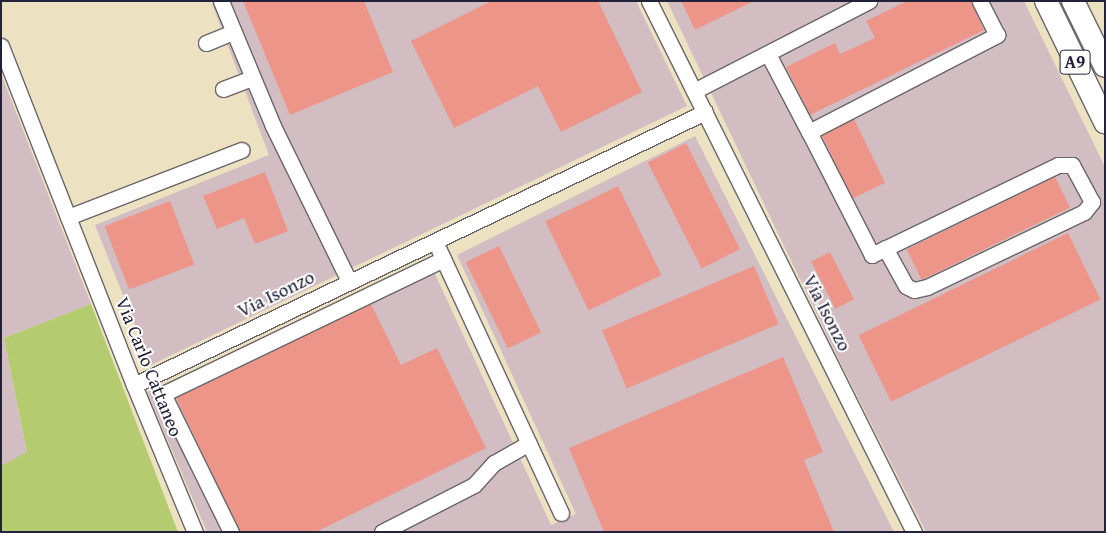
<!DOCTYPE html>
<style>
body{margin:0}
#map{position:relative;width:1106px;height:533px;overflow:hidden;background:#ece2c1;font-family:"Gentium Book Plus",serif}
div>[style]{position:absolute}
.industrial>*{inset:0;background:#d2bec2}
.green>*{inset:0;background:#b5cb6f}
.building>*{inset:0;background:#ec9588;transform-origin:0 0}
.roads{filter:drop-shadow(1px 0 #69656a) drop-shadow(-1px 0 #69656a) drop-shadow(0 1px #69656a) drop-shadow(0 -1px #69656a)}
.minor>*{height:15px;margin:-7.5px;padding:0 7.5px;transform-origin:7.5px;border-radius:7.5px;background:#fff}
.highway>*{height:22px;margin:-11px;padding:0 11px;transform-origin:11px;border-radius:11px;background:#fff}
span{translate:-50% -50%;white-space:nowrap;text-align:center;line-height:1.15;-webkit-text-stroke:4px #fff;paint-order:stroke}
.shield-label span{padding:1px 4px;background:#fff;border:1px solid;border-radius:4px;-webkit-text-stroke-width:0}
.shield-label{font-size:18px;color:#22223b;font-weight:700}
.street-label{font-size:19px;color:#22223b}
.frame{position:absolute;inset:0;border:2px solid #22223b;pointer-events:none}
</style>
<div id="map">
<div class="industrial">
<i style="clip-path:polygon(211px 1px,636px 1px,687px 106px,151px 365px,95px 225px,269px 155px)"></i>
<i style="clip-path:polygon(667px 1px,1024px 1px,1105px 167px,1105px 532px,926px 532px,831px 344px)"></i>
<i style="clip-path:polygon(1px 74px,91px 304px,4px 338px,27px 453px,1px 466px)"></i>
<i style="clip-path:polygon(695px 136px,894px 532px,207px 532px,147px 392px,428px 259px,551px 525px,576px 514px,457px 255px)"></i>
</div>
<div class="green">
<i style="clip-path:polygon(91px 304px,178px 532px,1px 532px,1px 466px,27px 452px,4px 338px)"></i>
</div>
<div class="building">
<i style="clip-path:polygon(243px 1px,364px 1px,393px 72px,290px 115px)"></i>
<i style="clip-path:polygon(491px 1px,598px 1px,642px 92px,561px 132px,538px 86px,454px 128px,411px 41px)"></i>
<i style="clip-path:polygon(681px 1px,754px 1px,695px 30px)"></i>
<i style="clip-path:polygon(907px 1px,971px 1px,984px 30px,810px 115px,786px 67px,835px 43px,840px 54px,875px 38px,866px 21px)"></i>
<i style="left:854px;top:119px;width:71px;height:36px;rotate:64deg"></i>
<i style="left:686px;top:143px;width:119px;height:43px;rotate:63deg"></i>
<i style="clip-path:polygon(265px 172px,288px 231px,255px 244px,244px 218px,217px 229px,203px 196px)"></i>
<i style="left:1055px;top:177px;width:34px;height:165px;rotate:64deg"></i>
<i style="left:618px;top:186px;width:99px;height:81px;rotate:64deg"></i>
<i style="left:170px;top:201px;width:68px;height:70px;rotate:69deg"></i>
<i style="left:1068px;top:233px;width:74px;height:233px;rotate:64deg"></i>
<i style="left:499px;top:246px;width:96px;height:37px;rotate:64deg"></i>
<i style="left:830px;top:252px;width:53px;height:21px;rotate:63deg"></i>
<i style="left:754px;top:266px;width:63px;height:165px;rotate:67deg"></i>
<i style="clip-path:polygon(371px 304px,401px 365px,437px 348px,486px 448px,316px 532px,240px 532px,176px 398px)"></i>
<i style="clip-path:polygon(783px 357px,823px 452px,804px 460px,834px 532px,604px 532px,569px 448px)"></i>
</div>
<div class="roads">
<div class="minor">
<i style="left:221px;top:1px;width:135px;rotate:67.4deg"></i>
<i style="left:273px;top:126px;width:173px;rotate:63.9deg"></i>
<i style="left:649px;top:1px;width:593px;rotate:63.48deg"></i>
<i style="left:206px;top:43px;width:29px;rotate:-22deg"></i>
<i style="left:1px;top:46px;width:364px;rotate:68.6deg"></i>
<i style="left:134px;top:385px;width:159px;rotate:67.5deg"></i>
<i style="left:768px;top:54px;width:88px;rotate:62.3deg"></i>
<i style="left:223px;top:89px;width:31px;rotate:-21deg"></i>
<i style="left:694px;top:91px;width:197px;rotate:-27.2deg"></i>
<i style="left:68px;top:217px;width:186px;rotate:-21.1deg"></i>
<i style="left:885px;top:248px;width:43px;rotate:61.1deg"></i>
<i style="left:906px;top:286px;width:9px;rotate:27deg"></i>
<i style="left:914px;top:290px;width:13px;rotate:-13deg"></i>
<i style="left:927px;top:287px;width:174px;rotate:-25.5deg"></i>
<i style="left:1084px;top:212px;width:13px;rotate:-51deg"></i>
<i style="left:1092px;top:202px;width:42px;rotate:-118.4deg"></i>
<i style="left:1072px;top:165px;width:14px;rotate:180deg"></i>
<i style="left:1058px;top:165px;width:207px;rotate:154.2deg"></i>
<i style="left:872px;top:255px;width:138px;rotate:-117.1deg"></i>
<i style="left:809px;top:132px;width:212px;rotate:-27.3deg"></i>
<i style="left:997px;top:35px;width:38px;rotate:-117deg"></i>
<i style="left:439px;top:250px;width:290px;rotate:65.1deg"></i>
<i style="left:134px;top:385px;width:633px;rotate:-25.55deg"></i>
<i style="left:231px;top:532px;width:154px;rotate:-116.2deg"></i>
<i style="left:163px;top:394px;width:311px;rotate:-25.7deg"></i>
<i style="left:382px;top:532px;width:103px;rotate:-27.1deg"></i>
<i style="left:474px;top:485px;width:30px;rotate:-48deg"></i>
<i style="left:494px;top:463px;width:40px;rotate:-29.7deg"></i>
</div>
<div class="highway">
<i style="left:1046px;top:1px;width:135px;rotate:64deg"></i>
<i style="left:1073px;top:1px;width:72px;rotate:63.8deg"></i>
</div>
</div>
<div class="shield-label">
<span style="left:1075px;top:62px">A9</span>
</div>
<div class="street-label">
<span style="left:276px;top:294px;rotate:-26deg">Via Isonzo</span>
<span style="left:827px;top:313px;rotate:63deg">Via Isonzo</span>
<span style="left:149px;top:367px;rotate:68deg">Via Carlo Cattaneo</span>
</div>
<div class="frame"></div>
</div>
